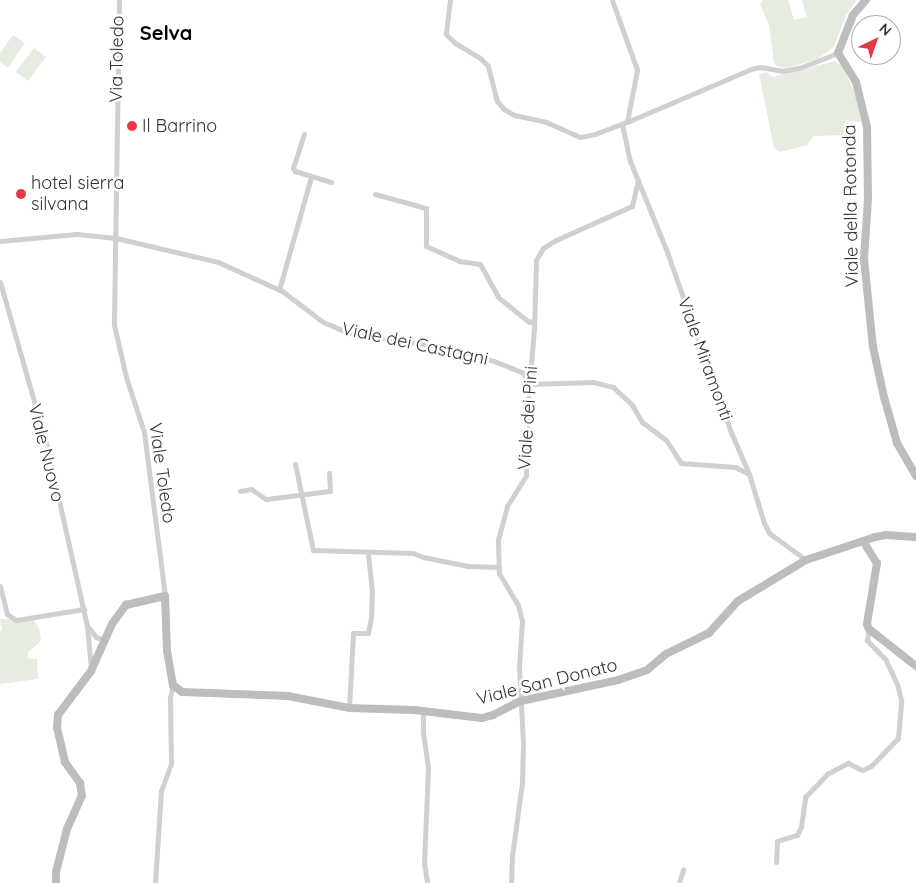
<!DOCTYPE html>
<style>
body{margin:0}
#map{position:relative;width:916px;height:883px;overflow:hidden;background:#fff;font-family:Quicksand,sans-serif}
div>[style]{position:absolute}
.green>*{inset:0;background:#e6ecdf;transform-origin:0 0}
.street>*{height:5px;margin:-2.5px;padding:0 2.5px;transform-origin:2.5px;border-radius:2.5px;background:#d0d0d0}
.secondary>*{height:8px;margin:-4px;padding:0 4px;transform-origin:4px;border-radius:4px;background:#bdbdbd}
.dots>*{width:14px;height:14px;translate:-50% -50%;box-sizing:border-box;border:2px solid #fff;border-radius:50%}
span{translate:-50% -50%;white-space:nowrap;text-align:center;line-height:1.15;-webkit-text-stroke:5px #fff;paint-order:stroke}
.street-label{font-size:18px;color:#333}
.poi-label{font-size:18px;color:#333}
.left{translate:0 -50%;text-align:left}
.quarter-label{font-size:20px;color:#000;font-weight:700}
.north{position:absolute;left:851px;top:15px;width:50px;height:50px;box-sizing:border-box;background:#fff;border:1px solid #adadad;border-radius:50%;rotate:42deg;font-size:14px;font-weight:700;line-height:20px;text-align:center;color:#333}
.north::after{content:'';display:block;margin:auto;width:18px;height:22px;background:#e63946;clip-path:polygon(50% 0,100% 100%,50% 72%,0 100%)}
</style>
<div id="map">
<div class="green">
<i style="clip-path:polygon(763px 0,788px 0,794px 20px,807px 17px,802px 0,857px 0,846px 15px,834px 47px,817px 59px,787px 68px,778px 67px,774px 63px,769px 25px,760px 4px)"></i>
<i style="clip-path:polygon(13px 35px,25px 43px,8px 68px,0 62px,0 53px)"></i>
<i style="left:34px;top:48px;width:15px;height:30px;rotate:37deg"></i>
<i style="clip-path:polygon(835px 61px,842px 66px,854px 90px,861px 122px,845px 121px,845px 135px,814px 136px,807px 145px,780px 152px,774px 148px,759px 74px,766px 72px,773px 77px)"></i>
<i style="clip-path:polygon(32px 618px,39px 628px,41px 638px,39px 643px,28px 652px,28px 658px,37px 659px,38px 679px,0 684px,0 631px,2px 630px,0 619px)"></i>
</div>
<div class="street">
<i style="left:119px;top:0;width:325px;rotate:90.9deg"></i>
<i style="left:114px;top:325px;width:53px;rotate:77deg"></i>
<i style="left:126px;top:377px;width:58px;rotate:71.9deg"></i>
<i style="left:144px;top:432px;width:165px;rotate:82.7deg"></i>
<i style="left:450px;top:0;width:34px;rotate:97deg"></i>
<i style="left:446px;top:34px;width:13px;rotate:45deg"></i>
<i style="left:455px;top:43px;width:29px;rotate:31deg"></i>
<i style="left:480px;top:58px;width:11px;rotate:45deg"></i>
<i style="left:488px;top:66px;width:36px;rotate:76deg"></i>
<i style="left:497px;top:101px;width:11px;rotate:49deg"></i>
<i style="left:504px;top:109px;width:12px;rotate:31deg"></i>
<i style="left:514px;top:115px;width:33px;rotate:12deg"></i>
<i style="left:546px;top:122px;width:37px;rotate:24deg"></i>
<i style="left:580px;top:137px;width:15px;rotate:-11deg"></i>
<i style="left:595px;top:134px;width:34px;rotate:-21deg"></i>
<i style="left:627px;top:122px;width:135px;rotate:-23.1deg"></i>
<i style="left:751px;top:69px;width:9px;rotate:-13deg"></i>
<i style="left:760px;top:67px;width:22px;rotate:10deg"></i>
<i style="left:782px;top:71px;width:17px;rotate:-10deg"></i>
<i style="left:799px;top:68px;width:42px;rotate:-21deg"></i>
<i style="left:612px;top:0;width:74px;rotate:70.3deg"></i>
<i style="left:637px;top:70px;width:53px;rotate:100.9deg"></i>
<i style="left:622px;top:124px;width:38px;rotate:78deg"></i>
<i style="left:630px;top:161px;width:95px;rotate:67.8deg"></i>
<i style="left:666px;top:249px;width:192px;rotate:70.5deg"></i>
<i style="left:730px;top:430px;width:48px;rotate:66.6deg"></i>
<i style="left:749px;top:474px;width:51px;rotate:73deg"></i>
<i style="left:764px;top:523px;width:11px;rotate:63deg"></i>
<i style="left:769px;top:533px;width:46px;rotate:36.1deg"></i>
<i style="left:304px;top:134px;width:36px;rotate:108deg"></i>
<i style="left:293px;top:168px;width:4px;rotate:56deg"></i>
<i style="left:295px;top:171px;width:38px;rotate:17deg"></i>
<i style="left:375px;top:194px;width:53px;rotate:15.4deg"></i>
<i style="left:426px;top:208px;width:38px;rotate:90deg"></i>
<i style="left:426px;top:246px;width:36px;rotate:24deg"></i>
<i style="left:459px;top:261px;width:21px;rotate:8deg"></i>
<i style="left:480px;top:264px;width:38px;rotate:61deg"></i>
<i style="left:498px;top:297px;width:40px;rotate:39deg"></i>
<i style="left:529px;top:322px;width:5px;rotate:-11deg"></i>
<i style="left:0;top:241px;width:77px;rotate:-5.2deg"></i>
<i style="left:77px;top:234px;width:39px;rotate:6deg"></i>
<i style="left:116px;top:238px;width:105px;rotate:13.2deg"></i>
<i style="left:218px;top:262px;width:70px;rotate:24.4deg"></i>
<i style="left:282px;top:291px;width:51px;rotate:37.1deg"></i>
<i style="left:323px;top:322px;width:26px;rotate:23deg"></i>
<i style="left:347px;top:332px;width:18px;rotate:13deg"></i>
<i style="left:365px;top:336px;width:82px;rotate:7.7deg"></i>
<i style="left:446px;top:347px;width:50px;rotate:16.3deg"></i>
<i style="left:494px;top:361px;width:31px;rotate:22deg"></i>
<i style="left:523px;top:373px;width:12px;rotate:59deg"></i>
<i style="left:0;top:282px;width:172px;rotate:74.1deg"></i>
<i style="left:47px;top:447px;width:183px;rotate:77.4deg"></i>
<i style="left:87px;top:626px;width:42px;rotate:84.6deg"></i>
<i style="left:279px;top:290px;width:117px;rotate:-74.2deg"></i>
<i style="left:530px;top:384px;width:63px;rotate:-1.8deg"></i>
<i style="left:593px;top:382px;width:21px;rotate:14deg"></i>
<i style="left:613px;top:387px;width:26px;rotate:43deg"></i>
<i style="left:632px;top:405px;width:20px;rotate:60deg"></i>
<i style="left:642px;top:422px;width:30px;rotate:37deg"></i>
<i style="left:666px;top:440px;width:27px;rotate:57deg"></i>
<i style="left:681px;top:463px;width:54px;rotate:4.2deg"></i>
<i style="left:735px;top:467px;width:16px;rotate:27deg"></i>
<i style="left:295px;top:464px;width:88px;rotate:78.2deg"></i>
<i style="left:313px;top:550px;width:100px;rotate:1.7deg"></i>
<i style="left:413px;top:553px;width:11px;rotate:22deg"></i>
<i style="left:423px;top:557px;width:46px;rotate:11.3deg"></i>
<i style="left:468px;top:566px;width:31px;rotate:2deg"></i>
<i style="left:240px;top:491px;width:11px;rotate:-10deg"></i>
<i style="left:251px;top:489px;width:18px;rotate:34deg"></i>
<i style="left:266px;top:499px;width:64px;rotate:-7.1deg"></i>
<i style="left:330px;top:491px;width:18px;rotate:-93deg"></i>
<i style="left:0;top:586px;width:29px;rotate:76deg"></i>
<i style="left:7px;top:614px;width:11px;rotate:34deg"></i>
<i style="left:16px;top:620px;width:69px;rotate:-9.2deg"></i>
<i style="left:89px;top:628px;width:11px;rotate:52deg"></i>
<i style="left:96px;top:637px;width:6px;rotate:18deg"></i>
<i style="left:102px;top:639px;width:6px;rotate:-31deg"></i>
<i style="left:349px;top:708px;width:75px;rotate:-86.9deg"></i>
<i style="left:353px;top:633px;width:15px"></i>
<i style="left:368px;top:633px;width:15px;rotate:-79deg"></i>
<i style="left:371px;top:618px;width:26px;rotate:-88deg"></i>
<i style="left:372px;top:592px;width:39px;rotate:-96deg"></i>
<i style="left:423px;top:710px;width:22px;rotate:90deg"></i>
<i style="left:423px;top:732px;width:36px;rotate:82deg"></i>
<i style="left:428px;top:768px;width:95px;rotate:92.4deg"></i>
<i style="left:424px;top:863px;width:20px;rotate:81deg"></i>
<i style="left:776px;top:862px;width:21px;rotate:-87deg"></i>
<i style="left:777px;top:841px;width:21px;rotate:-17deg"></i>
<i style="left:797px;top:835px;width:9px;rotate:-63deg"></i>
<i style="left:801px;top:827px;width:30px;rotate:-82deg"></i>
<i style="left:805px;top:797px;width:32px;rotate:-46deg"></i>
<i style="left:827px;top:774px;width:24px;rotate:-28deg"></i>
<i style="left:848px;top:763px;width:16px;rotate:27deg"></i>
<i style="left:862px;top:770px;width:10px;rotate:-24deg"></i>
<i style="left:871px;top:766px;width:39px;rotate:-46deg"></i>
<i style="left:898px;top:738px;width:38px;rotate:-85deg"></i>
<i style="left:901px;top:700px;width:16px;rotate:-104deg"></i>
<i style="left:897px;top:684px;width:26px;rotate:-115deg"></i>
<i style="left:886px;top:660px;width:28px;rotate:-134deg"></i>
<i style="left:867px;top:640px;width:11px;rotate:-80deg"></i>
<i style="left:155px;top:883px;width:92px;rotate:-86.3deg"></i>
<i style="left:161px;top:791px;width:29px;rotate:-70deg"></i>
<i style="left:171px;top:764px;width:67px;rotate:-90.9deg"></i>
<i style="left:170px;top:697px;width:12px;rotate:-76deg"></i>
<i style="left:511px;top:883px;width:27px;rotate:-88deg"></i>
<i style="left:512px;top:856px;width:74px;rotate:-82.2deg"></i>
<i style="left:522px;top:783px;width:40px;rotate:-88.6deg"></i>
<i style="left:523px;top:743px;width:76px;rotate:-93deg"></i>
<i style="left:519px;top:667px;width:46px;rotate:-86.3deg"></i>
<i style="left:522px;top:621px;width:16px;rotate:-104deg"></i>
<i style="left:518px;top:605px;width:37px;rotate:-121deg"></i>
<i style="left:499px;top:573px;width:33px;rotate:-92deg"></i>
<i style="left:498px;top:540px;width:35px;rotate:-75deg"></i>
<i style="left:507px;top:506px;width:36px;rotate:-58deg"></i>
<i style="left:526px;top:476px;width:64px;rotate:-89.1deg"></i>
<i style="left:527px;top:412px;width:83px;rotate:-85.2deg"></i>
<i style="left:534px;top:329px;width:69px;rotate:-88.3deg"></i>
<i style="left:536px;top:260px;width:14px;rotate:-60deg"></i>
<i style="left:543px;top:248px;width:15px;rotate:-32deg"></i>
<i style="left:556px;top:240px;width:83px;rotate:-24.1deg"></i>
<i style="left:632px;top:206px;width:27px;rotate:-77deg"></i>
<i style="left:679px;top:883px;width:14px;rotate:-73deg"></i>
</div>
<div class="secondary">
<i style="left:866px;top:0;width:20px;rotate:131deg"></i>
<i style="left:853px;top:15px;width:41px;rotate:111.5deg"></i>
<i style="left:838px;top:53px;width:34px;rotate:58deg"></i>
<i style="left:856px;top:82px;width:46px;rotate:76.3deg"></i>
<i style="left:867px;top:127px;width:72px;rotate:89.2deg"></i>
<i style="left:868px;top:199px;width:60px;rotate:93.8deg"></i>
<i style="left:864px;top:259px;width:88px;rotate:84.2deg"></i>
<i style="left:873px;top:347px;width:51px;rotate:77.6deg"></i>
<i style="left:884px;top:397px;width:48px;rotate:74.2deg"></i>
<i style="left:897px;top:443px;width:38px;rotate:60deg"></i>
<i style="left:863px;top:541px;width:26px;rotate:58deg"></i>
<i style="left:877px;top:563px;width:62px;rotate:99.3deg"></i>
<i style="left:867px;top:624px;width:5px;rotate:68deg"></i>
<i style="left:869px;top:629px;width:60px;rotate:38.2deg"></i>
<i style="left:56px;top:883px;width:11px;rotate:-90deg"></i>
<i style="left:56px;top:872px;width:44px;rotate:-75.7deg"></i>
<i style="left:67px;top:829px;width:36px;rotate:-66deg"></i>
<i style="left:82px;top:796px;width:13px;rotate:-99deg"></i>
<i style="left:80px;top:783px;width:26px;rotate:-126deg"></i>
<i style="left:65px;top:762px;width:35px;rotate:-103deg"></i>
<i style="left:57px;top:728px;width:13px;rotate:-86deg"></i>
<i style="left:58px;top:715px;width:55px;rotate:-53.1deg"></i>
<i style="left:91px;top:671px;width:51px;rotate:-65.9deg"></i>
<i style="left:112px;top:624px;width:24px;rotate:-54deg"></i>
<i style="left:126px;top:605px;width:40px;rotate:-13deg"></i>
<i style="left:165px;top:596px;width:55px;rotate:87.9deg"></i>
<i style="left:167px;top:651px;width:35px;rotate:80deg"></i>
<i style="left:173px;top:685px;width:11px;rotate:38deg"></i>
<i style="left:182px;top:692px;width:106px;rotate:2.2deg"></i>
<i style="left:288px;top:696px;width:62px;rotate:11.1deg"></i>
<i style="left:349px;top:708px;width:65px;rotate:1.8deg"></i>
<i style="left:414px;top:710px;width:68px;rotate:6.7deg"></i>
<i style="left:482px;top:718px;width:11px;rotate:-15deg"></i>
<i style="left:493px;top:715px;width:31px;rotate:-27deg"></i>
<i style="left:521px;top:701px;width:99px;rotate:-12.2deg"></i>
<i style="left:618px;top:680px;width:31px;rotate:-19deg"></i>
<i style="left:647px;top:670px;width:25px;rotate:-40deg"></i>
<i style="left:666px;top:654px;width:48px;rotate:-26deg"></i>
<i style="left:709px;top:633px;width:43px;rotate:-47.8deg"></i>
<i style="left:738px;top:601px;width:79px;rotate:-31.1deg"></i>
<i style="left:806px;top:560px;width:73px;rotate:-18.4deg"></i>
<i style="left:875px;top:537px;width:11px;rotate:-10deg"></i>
<i style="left:886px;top:535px;width:30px;rotate:4deg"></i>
</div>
<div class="dots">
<i style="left:132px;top:126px;background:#e63946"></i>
<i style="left:21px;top:194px;background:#e63946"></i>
</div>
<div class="street-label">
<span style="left:117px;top:59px;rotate:-89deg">Via Toledo</span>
<span style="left:851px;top:206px;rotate:-91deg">Viale della Rotonda</span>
<span style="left:415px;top:344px;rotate:12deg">Viale dei Castagni</span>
<span style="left:705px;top:359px;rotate:70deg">Viale Miramonti</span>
<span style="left:528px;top:418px;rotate:-86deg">Viale dei Pini</span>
<span style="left:46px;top:453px;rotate:76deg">Viale Nuovo</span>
<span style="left:162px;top:473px;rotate:82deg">Viale Toledo</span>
<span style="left:547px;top:682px;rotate:-14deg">Viale San Donato</span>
</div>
<div class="poi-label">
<span class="left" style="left:142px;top:126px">Il Barrino</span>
<span class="left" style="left:31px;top:194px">hotel sierra<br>silvana</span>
</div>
<div class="quarter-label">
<span style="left:166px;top:32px">Selva</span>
</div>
<div class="north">N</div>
</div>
